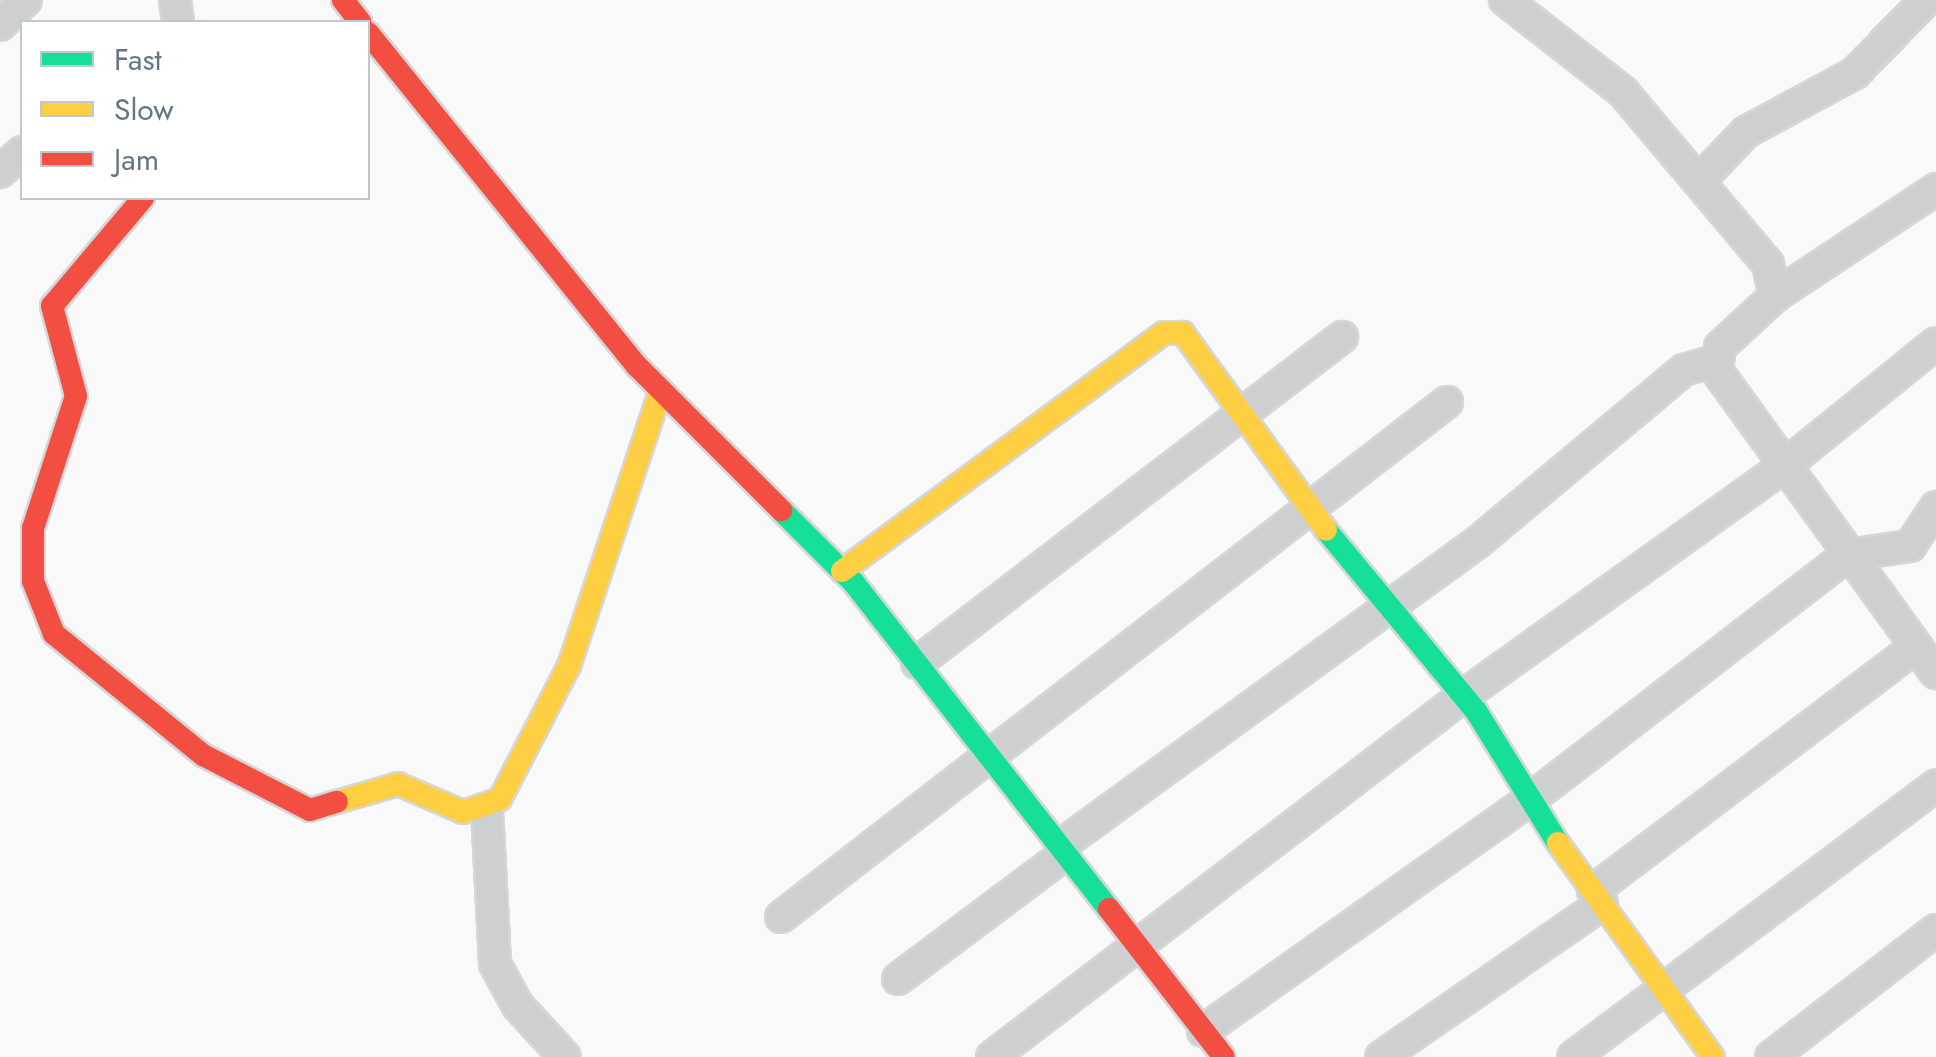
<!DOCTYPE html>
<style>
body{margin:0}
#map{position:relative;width:1936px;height:1057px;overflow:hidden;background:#f9f9f9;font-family:Jost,sans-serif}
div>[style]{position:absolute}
.roads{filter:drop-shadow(2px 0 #d5d6d7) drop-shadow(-2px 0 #d5d6d7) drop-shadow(0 2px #d5d6d7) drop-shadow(0 -2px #d5d6d7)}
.street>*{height:30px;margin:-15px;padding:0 15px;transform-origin:15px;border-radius:15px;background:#cecfd0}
.fast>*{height:22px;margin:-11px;padding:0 11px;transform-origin:11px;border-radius:11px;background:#16e098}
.slow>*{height:22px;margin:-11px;padding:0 11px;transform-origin:11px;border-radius:11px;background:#ffcf43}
.jam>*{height:22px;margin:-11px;padding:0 11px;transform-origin:11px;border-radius:11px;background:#f24e42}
span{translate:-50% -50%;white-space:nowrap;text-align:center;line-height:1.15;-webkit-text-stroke:10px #fff;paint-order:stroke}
.legend{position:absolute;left:20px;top:20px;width:350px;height:180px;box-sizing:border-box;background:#fff;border:2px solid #c1c8cd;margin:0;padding:12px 18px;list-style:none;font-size:30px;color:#657683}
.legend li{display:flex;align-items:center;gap:20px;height:50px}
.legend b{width:50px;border:2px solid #c1c8cd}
</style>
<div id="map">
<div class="roads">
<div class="street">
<i style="left:175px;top:0;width:22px;rotate:82deg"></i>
<i style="left:1505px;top:0;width:150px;rotate:37.9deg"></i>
<i style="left:1623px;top:92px;width:225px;rotate:49.9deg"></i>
<i style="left:1768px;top:264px;width:33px;rotate:78deg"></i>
<i style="left:1775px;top:296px;width:75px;rotate:137.2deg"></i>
<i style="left:1720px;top:347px;width:24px;rotate:97deg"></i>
<i style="left:1717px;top:371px;width:373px;rotate:54.1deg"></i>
<i style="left:0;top:25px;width:36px;rotate:-44deg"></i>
<i style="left:0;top:172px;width:30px;rotate:-42deg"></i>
<i style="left:1699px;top:181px;width:68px;rotate:-46.2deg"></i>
<i style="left:1746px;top:132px;width:124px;rotate:-28.4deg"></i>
<i style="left:1855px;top:73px;width:102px;rotate:-45.8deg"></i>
<i style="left:1775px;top:296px;width:193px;rotate:-33.6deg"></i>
<i style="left:917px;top:663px;width:536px;rotate:-37.49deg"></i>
<i style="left:487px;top:810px;width:154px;rotate:87deg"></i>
<i style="left:495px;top:964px;width:48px;rotate:61.3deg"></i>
<i style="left:518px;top:1006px;width:69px;rotate:47.3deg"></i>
<i style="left:1060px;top:846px;width:517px;rotate:-36.03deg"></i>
<i style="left:1478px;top:542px;width:268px;rotate:-39.9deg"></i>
<i style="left:1684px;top:370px;width:30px;rotate:-17deg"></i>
<i style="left:1593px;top:891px;width:405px;rotate:-37.1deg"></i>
<i style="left:781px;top:917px;width:842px;rotate:-37.71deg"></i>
<i style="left:898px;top:979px;width:209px;rotate:-36.8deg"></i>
<i style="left:1203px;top:1031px;width:398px;rotate:-35.3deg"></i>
<i style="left:1528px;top:801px;width:404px;rotate:-37.6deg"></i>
<i style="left:1848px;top:555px;width:63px;rotate:-8.3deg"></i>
<i style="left:1910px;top:546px;width:47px;rotate:-56.3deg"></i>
<i style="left:992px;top:1057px;width:593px;rotate:-37.47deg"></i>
<i style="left:1463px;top:696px;width:393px;rotate:-35.6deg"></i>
<i style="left:1783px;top:467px;width:197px;rotate:-39deg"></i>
<i style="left:1381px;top:1057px;width:269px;rotate:-34.7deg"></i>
<i style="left:1573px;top:1057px;width:454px;rotate:-36.8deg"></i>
<i style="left:1771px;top:1057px;width:208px;rotate:-37.6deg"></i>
</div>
<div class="fast">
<i style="left:781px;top:510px;width:103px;rotate:45deg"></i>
<i style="left:854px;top:583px;width:414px;rotate:52deg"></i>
<i style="left:1326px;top:530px;width:235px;rotate:50.4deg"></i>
<i style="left:1476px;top:711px;width:155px;rotate:58.2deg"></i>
</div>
<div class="slow">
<i style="left:842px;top:571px;width:400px;rotate:-36.5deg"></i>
<i style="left:1164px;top:333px;width:19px"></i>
<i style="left:1183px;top:333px;width:243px;rotate:54deg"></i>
<i style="left:337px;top:802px;width:64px;rotate:-16.4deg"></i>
<i style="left:398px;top:784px;width:71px;rotate:23.3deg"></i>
<i style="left:463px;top:812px;width:39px;rotate:-19deg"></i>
<i style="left:500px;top:799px;width:150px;rotate:-62.6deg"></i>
<i style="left:569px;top:666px;width:291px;rotate:-71.6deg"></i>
<i style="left:1558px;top:843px;width:264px;rotate:54.1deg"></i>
</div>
<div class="jam">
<i style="left:343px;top:0;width:28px;rotate:52deg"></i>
<i style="left:368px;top:33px;width:428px;rotate:51.1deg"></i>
<i style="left:637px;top:366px;width:204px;rotate:45deg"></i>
<i style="left:143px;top:198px;width:141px;rotate:130.1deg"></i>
<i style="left:52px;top:306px;width:93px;rotate:75.1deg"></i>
<i style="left:76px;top:396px;width:139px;rotate:108deg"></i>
<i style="left:33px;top:528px;width:53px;rotate:90deg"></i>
<i style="left:33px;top:581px;width:57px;rotate:68.4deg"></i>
<i style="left:54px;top:634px;width:192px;rotate:39.1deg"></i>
<i style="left:203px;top:755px;width:120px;rotate:27.2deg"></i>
<i style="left:310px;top:810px;width:28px;rotate:-17deg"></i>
<i style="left:1109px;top:909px;width:187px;rotate:52.2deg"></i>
</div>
</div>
<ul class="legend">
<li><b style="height:12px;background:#16e098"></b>Fast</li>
<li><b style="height:12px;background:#ffcf43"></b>Slow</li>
<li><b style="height:12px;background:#f24e42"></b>Jam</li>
</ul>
</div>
